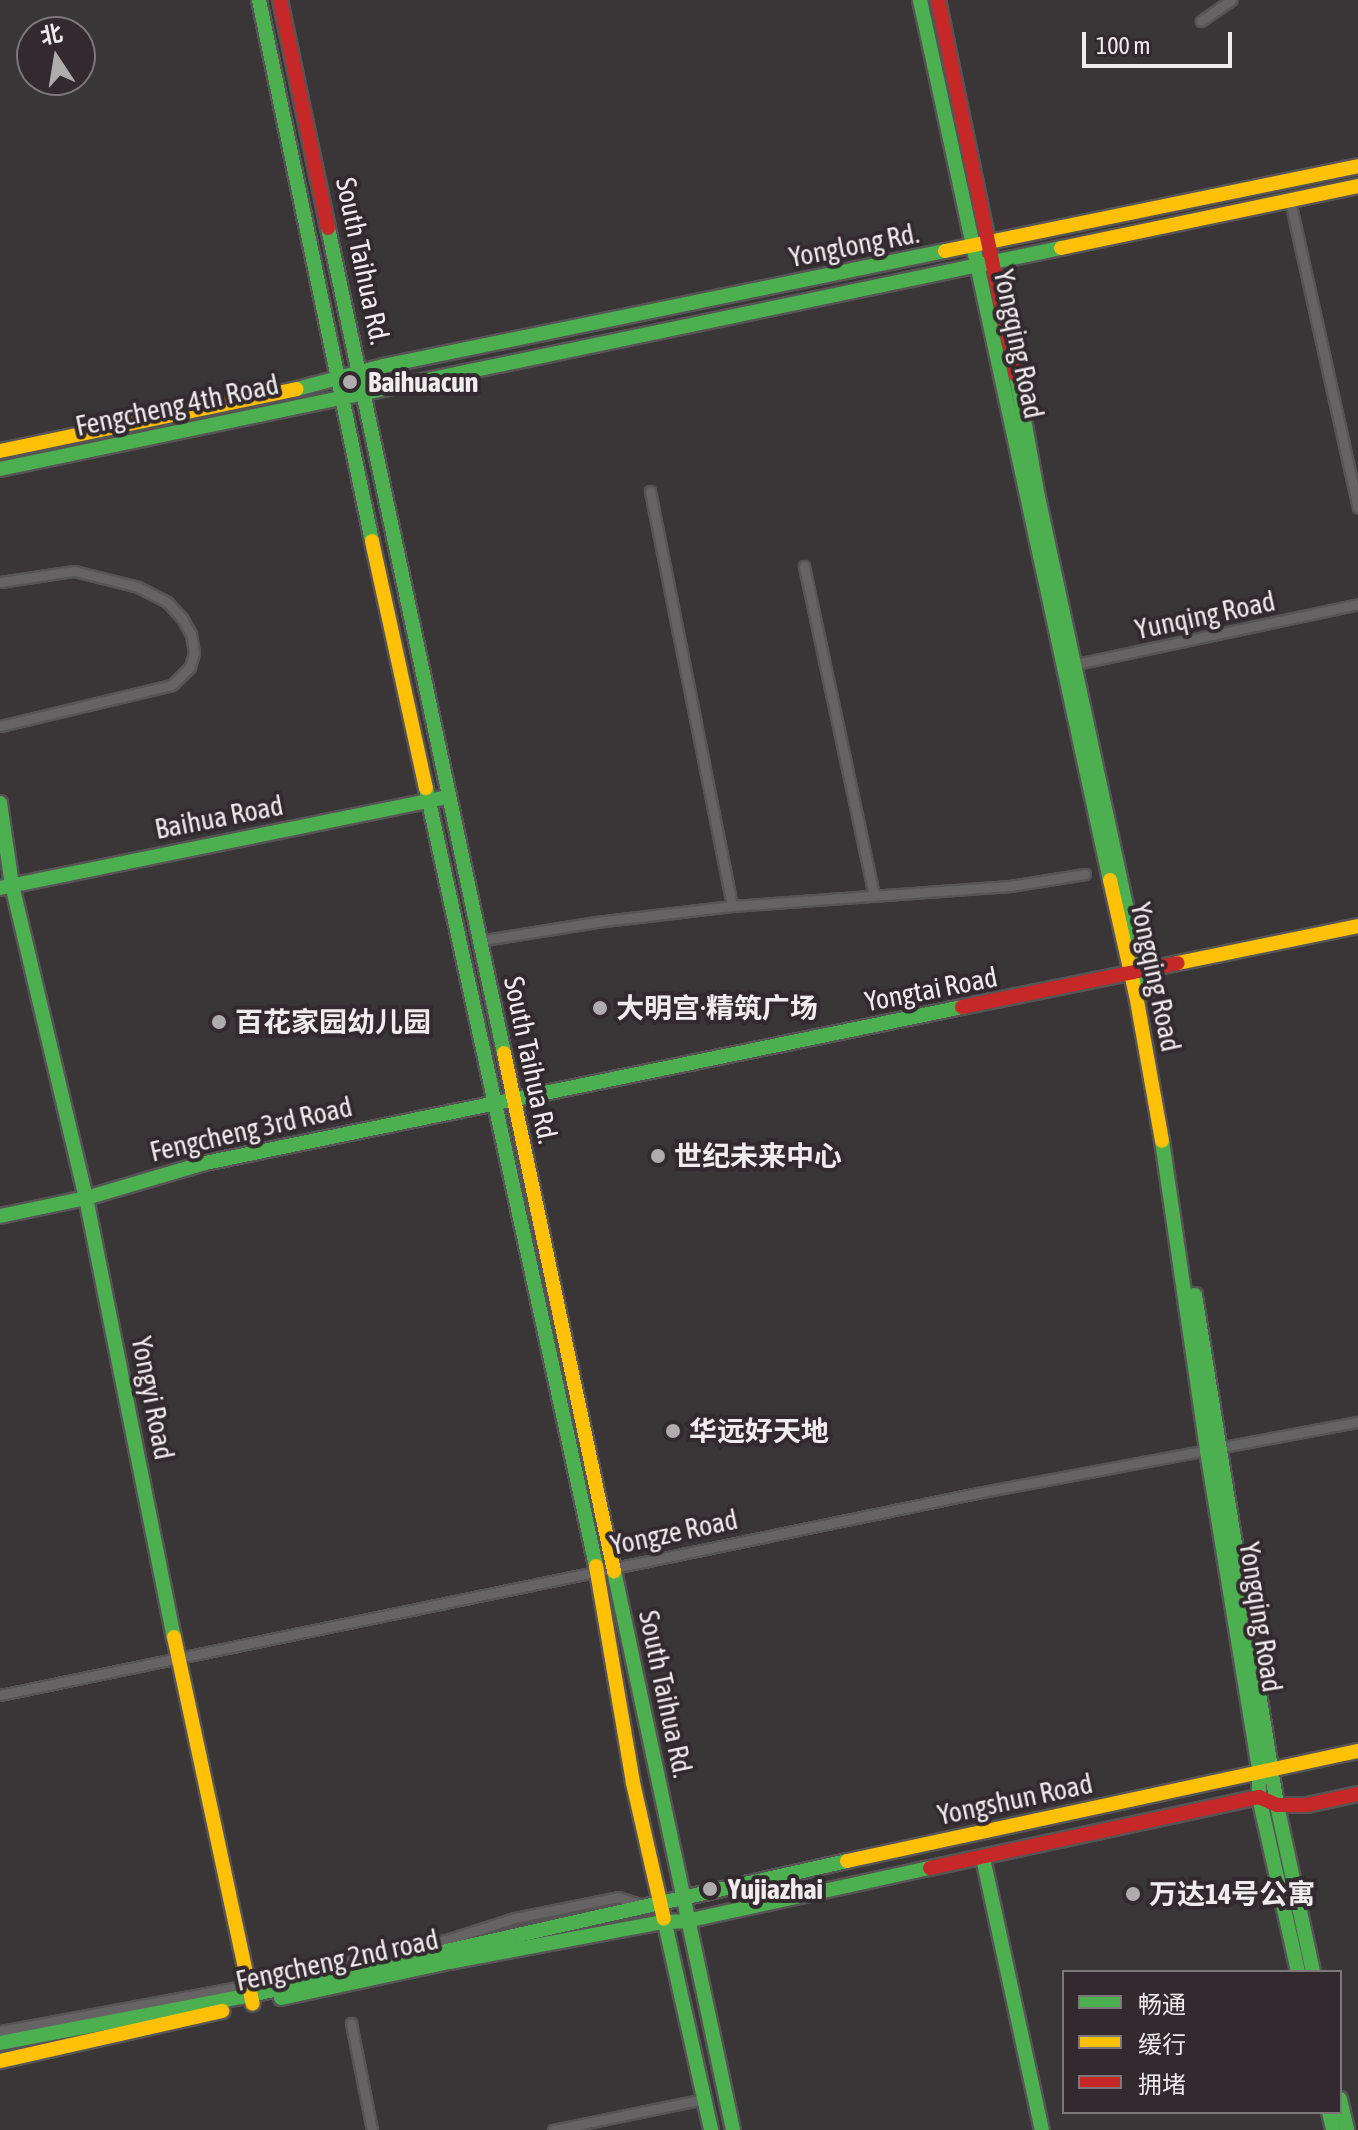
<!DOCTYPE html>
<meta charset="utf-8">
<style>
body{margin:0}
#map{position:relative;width:1358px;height:2130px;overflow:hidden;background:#3a3638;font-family:"Asap Condensed","Noto Sans SC",sans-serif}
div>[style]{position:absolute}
.roads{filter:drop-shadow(2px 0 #575455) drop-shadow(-2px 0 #575455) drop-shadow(0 2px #575455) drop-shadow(0 -2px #575455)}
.street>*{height:9px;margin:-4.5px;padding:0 4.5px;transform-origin:4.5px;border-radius:4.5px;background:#666365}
.fast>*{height:14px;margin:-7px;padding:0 7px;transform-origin:7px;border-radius:7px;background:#4caf50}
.slow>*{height:14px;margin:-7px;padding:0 7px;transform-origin:7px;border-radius:7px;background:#ffc107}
.jam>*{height:14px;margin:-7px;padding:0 7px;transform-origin:7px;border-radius:7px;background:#c62828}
.dots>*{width:22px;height:22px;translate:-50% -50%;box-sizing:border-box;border:4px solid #322a2e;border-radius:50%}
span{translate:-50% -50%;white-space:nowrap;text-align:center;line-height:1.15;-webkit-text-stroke:8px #322a2e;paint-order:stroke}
.street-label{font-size:28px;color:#f0ebed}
.poi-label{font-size:28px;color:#f0ebed;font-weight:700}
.left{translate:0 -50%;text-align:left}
.legend{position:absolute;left:1062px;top:1970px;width:280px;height:144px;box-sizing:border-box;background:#322a2e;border:2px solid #7e777a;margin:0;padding:10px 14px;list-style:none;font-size:24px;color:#f0ebed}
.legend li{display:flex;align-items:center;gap:16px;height:40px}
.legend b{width:40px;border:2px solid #7e777a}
.north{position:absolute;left:16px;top:16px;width:80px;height:80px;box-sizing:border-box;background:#322a2e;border:2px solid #7e777a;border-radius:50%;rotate:348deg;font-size:22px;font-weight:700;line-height:32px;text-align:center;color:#f0ebed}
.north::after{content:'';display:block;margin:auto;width:28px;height:36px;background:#b0acae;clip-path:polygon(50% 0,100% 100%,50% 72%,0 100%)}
.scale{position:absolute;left:1082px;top:32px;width:150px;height:36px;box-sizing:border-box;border:4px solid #f0ebed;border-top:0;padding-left:10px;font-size:24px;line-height:28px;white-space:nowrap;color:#f0ebed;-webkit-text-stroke:6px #322a2e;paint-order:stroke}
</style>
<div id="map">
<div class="roads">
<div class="street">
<i style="left:1201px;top:21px;width:37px;rotate:-35deg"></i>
<i style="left:1290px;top:201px;width:314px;rotate:77.5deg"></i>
<i style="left:650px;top:491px;width:423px;rotate:78.8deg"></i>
<i style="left:804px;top:566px;width:337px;rotate:78deg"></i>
<i style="left:0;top:582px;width:75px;rotate:-8.5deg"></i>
<i style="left:74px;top:571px;width:66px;rotate:14deg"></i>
<i style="left:138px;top:587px;width:33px;rotate:27deg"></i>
<i style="left:167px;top:602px;width:22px;rotate:47deg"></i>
<i style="left:182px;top:618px;width:18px;rotate:61deg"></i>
<i style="left:191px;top:634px;width:19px;rotate:81deg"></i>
<i style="left:194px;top:653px;width:15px;rotate:106deg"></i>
<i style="left:190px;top:667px;width:25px;rotate:135deg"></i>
<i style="left:172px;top:685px;width:177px;rotate:166.6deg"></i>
<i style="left:1072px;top:665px;width:292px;rotate:-12deg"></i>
<i style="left:478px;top:941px;width:120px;rotate:-9.1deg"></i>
<i style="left:596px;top:922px;width:137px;rotate:-6.7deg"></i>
<i style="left:732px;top:906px;width:279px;rotate:-4.1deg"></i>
<i style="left:1010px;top:886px;width:76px;rotate:-9.1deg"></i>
<i style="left:0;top:1695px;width:998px;rotate:-11.68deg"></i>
<i style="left:977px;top:1493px;width:388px;rotate:-10.6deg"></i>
<i style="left:351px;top:2023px;width:109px;rotate:78.9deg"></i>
<i style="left:0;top:2031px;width:253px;rotate:-10.5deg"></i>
<i style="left:249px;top:1985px;width:202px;rotate:-12.9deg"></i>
<i style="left:446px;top:1940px;width:72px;rotate:-17.7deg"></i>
<i style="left:515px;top:1918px;width:105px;rotate:-11.5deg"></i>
<i style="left:618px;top:1897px;width:23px;rotate:18deg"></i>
<i style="left:553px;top:2130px;width:154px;rotate:-11.6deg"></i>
</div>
<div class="fast">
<i style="left:259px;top:0;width:553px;rotate:78.2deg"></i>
<i style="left:920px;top:0;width:900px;rotate:77.82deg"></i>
<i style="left:328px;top:228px;width:844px;rotate:77.96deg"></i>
<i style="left:1016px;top:375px;width:124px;rotate:79.8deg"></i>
<i style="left:1038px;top:497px;width:508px;rotate:77.85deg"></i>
<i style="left:297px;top:389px;width:89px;rotate:-15deg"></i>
<i style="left:383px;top:366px;width:574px;rotate:-11.56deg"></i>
<i style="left:0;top:469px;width:1084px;rotate:-11.77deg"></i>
<i style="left:426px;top:788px;width:796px;rotate:77.67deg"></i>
<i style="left:0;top:803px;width:83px;rotate:81.7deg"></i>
<i style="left:12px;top:885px;width:322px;rotate:76.7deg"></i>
<i style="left:86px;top:1198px;width:448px;rotate:78.7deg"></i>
<i style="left:0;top:888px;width:457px;rotate:-11.5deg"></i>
<i style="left:1162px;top:1141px;width:313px;rotate:81.7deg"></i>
<i style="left:1207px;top:1451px;width:323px;rotate:80.7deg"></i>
<i style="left:1259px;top:1770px;width:27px;rotate:90deg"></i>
<i style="left:1259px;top:1797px;width:179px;rotate:77.4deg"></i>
<i style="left:0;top:1216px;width:88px;rotate:-11.8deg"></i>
<i style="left:86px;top:1198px;width:124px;rotate:-16.4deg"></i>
<i style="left:205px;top:1163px;width:773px;rotate:-11.64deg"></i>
<i style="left:1195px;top:1295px;width:517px;rotate:80.87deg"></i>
<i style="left:1277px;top:1805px;width:171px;rotate:77.8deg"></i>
<i style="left:614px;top:1571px;width:572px;rotate:77.98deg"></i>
<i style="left:983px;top:1858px;width:278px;rotate:77.8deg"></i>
<i style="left:664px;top:1919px;width:216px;rotate:77.4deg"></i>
<i style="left:281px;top:1998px;width:172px;rotate:-12.1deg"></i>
<i style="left:449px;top:1962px;width:218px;rotate:-10.6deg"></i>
<i style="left:663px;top:1922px;width:23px;rotate:-2deg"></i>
<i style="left:686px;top:1921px;width:250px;rotate:-12.3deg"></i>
<i style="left:0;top:2043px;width:256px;rotate:-10.8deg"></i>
<i style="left:251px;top:1995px;width:611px;rotate:-12.67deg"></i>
<i style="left:1340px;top:2099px;width:32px;rotate:77deg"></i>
<i style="left:1329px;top:2112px;width:18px;rotate:77deg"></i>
</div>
<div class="slow">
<i style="left:1061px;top:248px;width:303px;rotate:-11.8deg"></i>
<i style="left:945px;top:251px;width:422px;rotate:-11.6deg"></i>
<i style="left:0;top:451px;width:303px;rotate:-11.8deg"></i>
<i style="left:372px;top:541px;width:253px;rotate:77.7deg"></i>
<i style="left:1110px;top:880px;width:118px;rotate:77.3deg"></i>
<i style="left:1136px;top:995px;width:148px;rotate:79.9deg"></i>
<i style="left:1178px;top:963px;width:184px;rotate:-11.6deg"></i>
<i style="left:504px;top:1053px;width:530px;rotate:78.01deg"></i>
<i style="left:596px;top:1566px;width:220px;rotate:80.3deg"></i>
<i style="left:633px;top:1783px;width:139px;rotate:77.2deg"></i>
<i style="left:174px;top:1637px;width:375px;rotate:77.9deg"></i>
<i style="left:847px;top:1861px;width:523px;rotate:-12.15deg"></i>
<i style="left:0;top:2061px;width:228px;rotate:-12.7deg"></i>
</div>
<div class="jam">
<i style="left:280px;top:0;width:233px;rotate:78.1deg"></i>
<i style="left:938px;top:0;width:383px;rotate:78.3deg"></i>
<i style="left:962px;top:1007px;width:220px;rotate:-11.5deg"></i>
<i style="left:930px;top:1868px;width:337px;rotate:-12.2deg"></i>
<i style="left:1259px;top:1797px;width:20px;rotate:24deg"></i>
<i style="left:1277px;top:1805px;width:30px"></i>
<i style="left:1307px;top:1805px;width:52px;rotate:-12.2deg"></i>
</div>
</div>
<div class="dots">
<i style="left:350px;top:382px;background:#b0acae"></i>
<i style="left:600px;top:1008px;background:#b0acae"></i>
<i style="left:219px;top:1022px;background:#b0acae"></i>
<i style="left:658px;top:1156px;background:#b0acae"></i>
<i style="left:673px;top:1431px;background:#b0acae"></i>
<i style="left:710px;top:1889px;background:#b0acae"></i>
<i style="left:1133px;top:1894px;background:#b0acae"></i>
</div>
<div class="street-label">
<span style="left:854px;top:245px;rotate:-11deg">Yonglong Rd.</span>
<span style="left:363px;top:261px;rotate:78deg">South Taihua Rd.</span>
<span style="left:1019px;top:344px;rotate:78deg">Yongqing Road</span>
<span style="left:177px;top:405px;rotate:-12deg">Fengcheng 4th Road</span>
<span style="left:1205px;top:615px;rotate:-12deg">Yunqing Road</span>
<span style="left:219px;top:817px;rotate:-11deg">Baihua Road</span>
<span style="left:1156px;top:977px;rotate:78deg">Yongqing Road</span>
<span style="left:931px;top:989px;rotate:-11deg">Yongtai Road</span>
<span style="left:531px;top:1060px;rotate:78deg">South Taihua Rd.</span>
<span style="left:251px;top:1129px;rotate:-13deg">Fengcheng 3rd Road</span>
<span style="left:153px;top:1398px;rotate:79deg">Yongyi Road</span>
<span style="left:674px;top:1532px;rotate:-12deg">Yongze Road</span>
<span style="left:1261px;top:1617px;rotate:81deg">Yongqing Road</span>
<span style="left:666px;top:1694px;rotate:78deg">South Taihua Rd.</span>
<span style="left:1015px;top:1799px;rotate:-12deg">Yongshun Road</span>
<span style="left:337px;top:1960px;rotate:-12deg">Fengcheng 2nd road</span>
</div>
<div class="poi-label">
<span class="left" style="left:368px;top:382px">Baihuacun</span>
<span class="left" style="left:616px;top:1008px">大明宫·精筑广场</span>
<span class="left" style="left:235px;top:1022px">百花家园幼儿园</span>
<span class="left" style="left:674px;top:1156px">世纪未来中心</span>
<span class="left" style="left:689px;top:1431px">华远好天地</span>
<span class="left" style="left:728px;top:1889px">Yujiazhai</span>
<span class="left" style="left:1149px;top:1894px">万达14号公寓</span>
</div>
<ul class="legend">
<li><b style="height:10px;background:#4caf50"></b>畅通</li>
<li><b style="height:10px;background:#ffc107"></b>缓行</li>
<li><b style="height:10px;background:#c62828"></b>拥堵</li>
</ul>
<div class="north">北</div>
<div class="scale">100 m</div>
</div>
